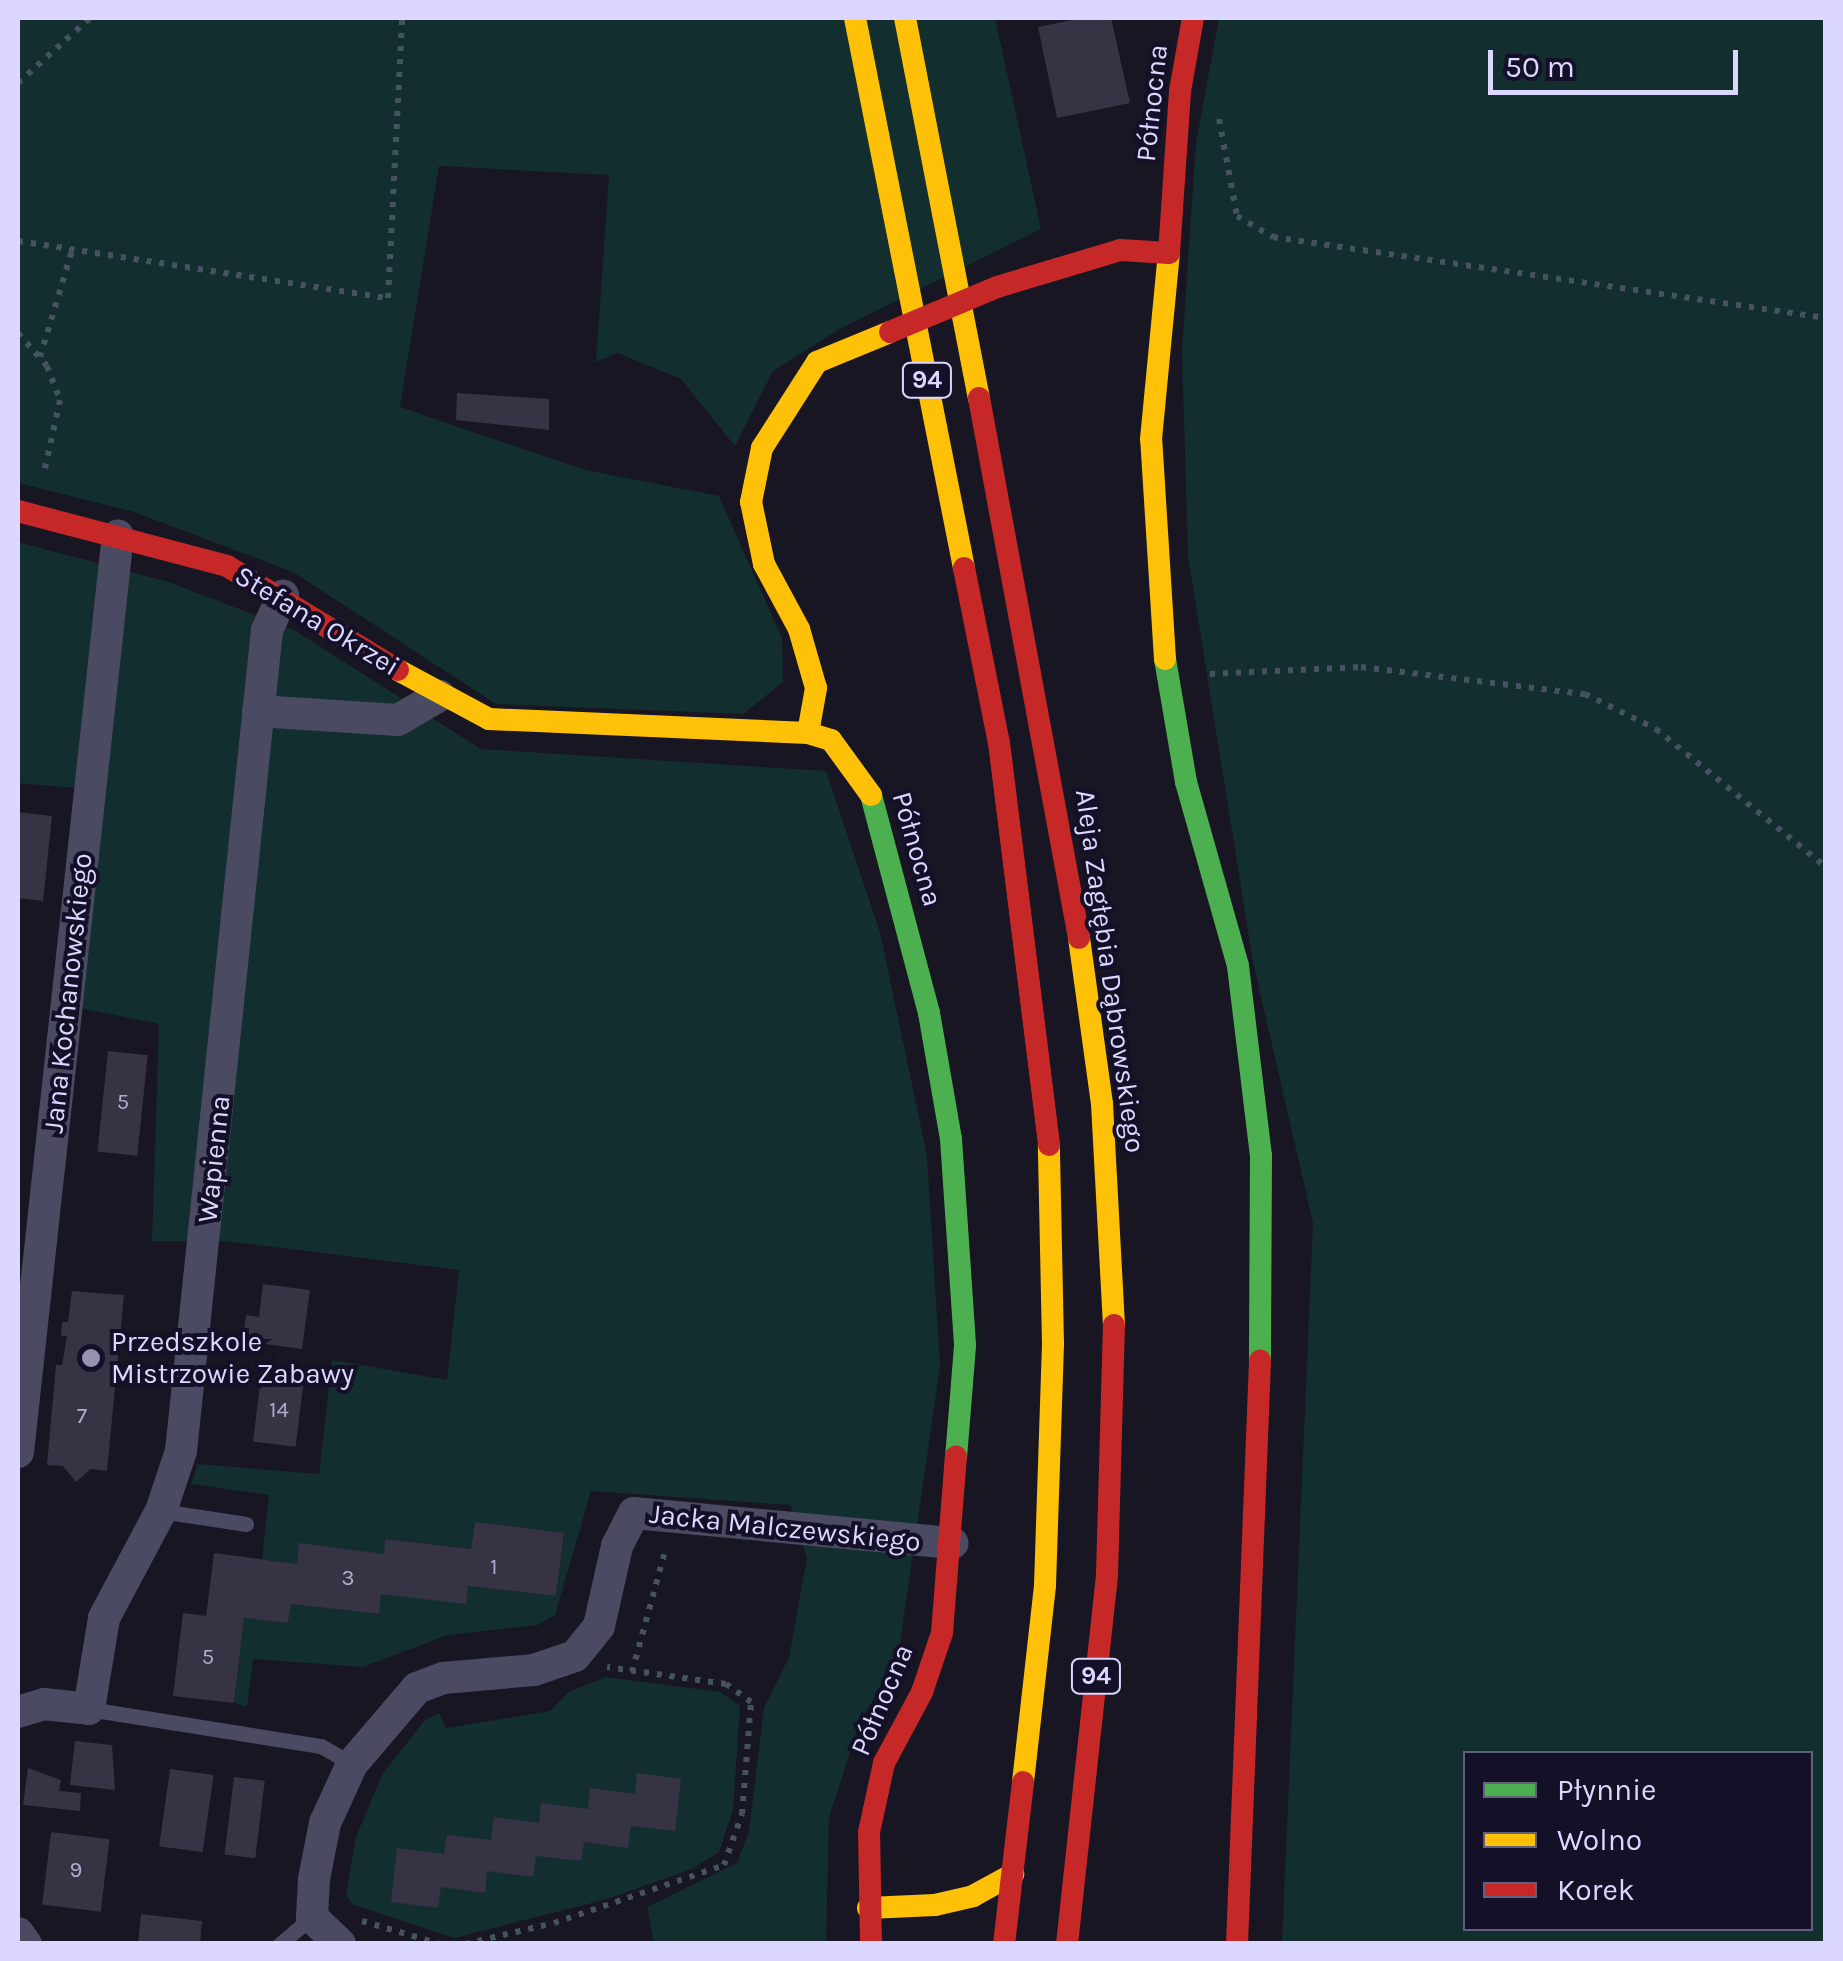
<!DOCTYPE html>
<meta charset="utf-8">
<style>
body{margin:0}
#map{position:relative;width:1843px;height:1961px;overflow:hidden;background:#171622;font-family:Karla,sans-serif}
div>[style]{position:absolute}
.green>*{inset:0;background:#132e2f}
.building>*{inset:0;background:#353344;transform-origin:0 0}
.path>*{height:6px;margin-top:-3px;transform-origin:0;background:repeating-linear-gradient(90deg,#455260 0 5px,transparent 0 13px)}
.lane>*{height:15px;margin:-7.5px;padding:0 7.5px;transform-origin:7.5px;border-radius:7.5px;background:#4b4a63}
.street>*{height:32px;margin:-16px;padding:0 16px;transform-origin:16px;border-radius:16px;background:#4b4a63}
.fast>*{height:22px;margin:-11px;padding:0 11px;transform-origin:11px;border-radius:11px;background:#4caf50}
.slow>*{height:22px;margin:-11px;padding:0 11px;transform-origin:11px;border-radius:11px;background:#ffc107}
.jam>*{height:22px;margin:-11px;padding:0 11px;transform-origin:11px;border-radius:11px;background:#c62828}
.dots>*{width:28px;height:28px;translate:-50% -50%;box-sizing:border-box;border:5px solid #131028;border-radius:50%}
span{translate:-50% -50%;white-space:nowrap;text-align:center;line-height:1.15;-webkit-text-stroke:8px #131028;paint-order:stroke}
.number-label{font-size:22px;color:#b2aed0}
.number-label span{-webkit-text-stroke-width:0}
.shield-label span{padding:2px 8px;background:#131028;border:2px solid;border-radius:8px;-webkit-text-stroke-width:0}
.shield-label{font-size:25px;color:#dbd7ff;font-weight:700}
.street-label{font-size:28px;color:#dbd7ff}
.poi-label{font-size:28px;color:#dbd7ff}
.left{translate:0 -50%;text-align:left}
.frame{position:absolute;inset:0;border:20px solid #dbd7ff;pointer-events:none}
.legend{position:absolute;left:1463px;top:1751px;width:350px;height:180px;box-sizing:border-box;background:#131028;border:2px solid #63607e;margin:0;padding:12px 18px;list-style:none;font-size:30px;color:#dbd7ff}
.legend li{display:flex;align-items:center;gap:20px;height:50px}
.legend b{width:50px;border:2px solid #63607e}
.scale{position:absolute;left:1488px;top:50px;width:250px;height:45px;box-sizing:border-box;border:5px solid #dbd7ff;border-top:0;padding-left:12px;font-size:30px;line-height:35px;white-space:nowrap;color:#dbd7ff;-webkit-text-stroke:8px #131028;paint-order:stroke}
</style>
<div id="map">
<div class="green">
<i style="clip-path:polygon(18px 18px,995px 18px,1041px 229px,838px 330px,773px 371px,735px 446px,681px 379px,618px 353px,596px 362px,609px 175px,439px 166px,400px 407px,585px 470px,719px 496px,782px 638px,783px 682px,743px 714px,496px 704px,293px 572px,134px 512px,18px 483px)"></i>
<i style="clip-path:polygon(evenodd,1219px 18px,1825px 18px,1825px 1943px,1282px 1943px,1313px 1223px,1253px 962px,1188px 556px,1182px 351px,1196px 143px,1219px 18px,1466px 1754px,1810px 1754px,1810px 1928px,1466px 1928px,1466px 1754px)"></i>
<i style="clip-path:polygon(18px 542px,169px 582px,294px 630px,481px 749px,826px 771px,880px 932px,927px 1156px,940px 1366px,899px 1650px,858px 1728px,829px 1817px,826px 1943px,654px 1943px,647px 1907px,737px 1863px,749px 1831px,764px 1708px,789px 1657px,807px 1558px,790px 1505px,591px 1491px,555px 1615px,538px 1625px,448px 1635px,363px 1667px,253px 1659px,247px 1707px,234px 1703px,244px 1618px,288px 1623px,291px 1604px,378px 1614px,381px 1594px,468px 1586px,556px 1596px,564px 1534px,475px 1523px,471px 1549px,386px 1539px,384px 1554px,300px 1544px,297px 1564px,262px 1559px,269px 1495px,191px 1484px,198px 1464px,319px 1474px,332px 1360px,447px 1380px,459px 1270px,225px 1241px,152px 1241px,159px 1024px,60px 1004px,77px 788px,18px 783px)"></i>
<i style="clip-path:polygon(605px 1677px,720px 1692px,740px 1706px,733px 1810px,719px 1852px,692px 1869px,607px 1899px,454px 1938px,352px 1904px,346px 1894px,356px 1837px,382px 1775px,424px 1721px,439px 1713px,446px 1728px,550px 1711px,569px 1692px)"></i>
</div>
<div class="building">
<i style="clip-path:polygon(1082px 18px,1111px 18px,1130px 103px,1057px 118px,1038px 27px)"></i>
<i style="clip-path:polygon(457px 393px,549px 399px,549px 430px,456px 420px)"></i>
<i style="clip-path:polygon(18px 812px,52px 816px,43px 901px,18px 898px)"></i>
<i style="left:108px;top:1051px;width:40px;height:101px;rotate:6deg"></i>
<i style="clip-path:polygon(263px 1284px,310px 1290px,302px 1349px,243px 1341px,246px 1315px,259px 1317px)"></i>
<i style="clip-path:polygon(72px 1291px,124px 1295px,107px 1471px,91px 1469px,76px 1482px,63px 1466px,47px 1465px,56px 1365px,62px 1365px,67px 1336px,61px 1336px,62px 1322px,68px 1322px)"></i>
<i style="left:261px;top:1376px;width:43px;height:66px;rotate:7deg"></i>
<i style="clip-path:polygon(475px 1522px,564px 1533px,556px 1596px,468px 1586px,466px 1604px,381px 1594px,379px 1614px,291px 1604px,288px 1623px,244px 1618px,234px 1703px,173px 1696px,183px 1613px,206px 1616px,214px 1553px,297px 1564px,299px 1543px,384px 1554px,385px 1539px,471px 1549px)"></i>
<i style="clip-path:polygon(75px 1741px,112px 1745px,115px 1790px,70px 1785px)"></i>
<i style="clip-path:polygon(28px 1768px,61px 1780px,59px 1791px,81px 1793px,80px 1811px,23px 1805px)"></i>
<i style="left:170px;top:1769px;width:44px;height:78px;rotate:8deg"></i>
<i style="clip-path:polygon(637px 1773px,681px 1779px,675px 1831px,631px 1826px,628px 1848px,584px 1842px,581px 1861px,536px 1856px,533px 1877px,487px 1871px,485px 1893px,441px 1887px,438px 1908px,391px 1902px,397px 1848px,444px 1854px,447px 1835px,491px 1840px,494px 1817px,539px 1823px,541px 1803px,588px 1809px,590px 1788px,635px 1794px)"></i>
<i style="left:234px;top:1777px;width:31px;height:78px;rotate:7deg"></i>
<i style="left:51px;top:1832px;width:59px;height:73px;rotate:7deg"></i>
<i style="clip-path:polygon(141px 1914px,202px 1921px,200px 1944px,138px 1944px)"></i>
</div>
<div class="path">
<i style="left:18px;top:83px;width:97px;rotate:-42.1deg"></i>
<i style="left:1219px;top:119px;width:99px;rotate:79.5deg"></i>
<i style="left:1237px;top:216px;width:42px;rotate:30.3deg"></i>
<i style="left:1273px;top:237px;width:559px;rotate:8.33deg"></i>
<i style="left:18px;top:241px;width:374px;rotate:8.8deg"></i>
<i style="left:388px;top:298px;width:280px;rotate:-87.1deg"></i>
<i style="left:18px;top:333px;width:44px;rotate:48.7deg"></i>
<i style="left:47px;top:366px;width:36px;rotate:69deg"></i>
<i style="left:60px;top:400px;width:70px;rotate:102.4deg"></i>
<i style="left:40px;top:357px;width:112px;rotate:-73.3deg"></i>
<i style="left:1210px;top:674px;width:151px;rotate:-2.7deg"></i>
<i style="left:1361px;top:667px;width:226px;rotate:6.9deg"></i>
<i style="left:1585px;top:694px;width:79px;rotate:26.2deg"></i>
<i style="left:1656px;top:729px;width:219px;rotate:39.1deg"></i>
<i style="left:632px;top:1672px;width:129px;rotate:-74.7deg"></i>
<i style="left:362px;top:1921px;width:81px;rotate:16.4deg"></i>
<i style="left:465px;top:1944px;width:91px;rotate:-13.3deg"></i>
<i style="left:554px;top:1923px;width:180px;rotate:-18.8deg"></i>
<i style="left:724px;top:1865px;width:54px;rotate:-70.6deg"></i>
<i style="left:742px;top:1814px;width:112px;rotate:-85.4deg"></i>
<i style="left:751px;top:1702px;width:31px;rotate:-144deg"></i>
<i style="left:726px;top:1684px;width:120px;rotate:-171.9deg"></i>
</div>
<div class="lane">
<i style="left:161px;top:1511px;width:86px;rotate:8.7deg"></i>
<i style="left:89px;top:1709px;width:235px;rotate:9.1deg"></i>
<i style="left:321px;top:1746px;width:36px;rotate:30deg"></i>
<i style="left:280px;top:1944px;width:42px;rotate:-40.2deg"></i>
</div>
<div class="street">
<i style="left:258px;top:711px;width:140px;rotate:3.7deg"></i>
<i style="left:398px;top:720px;width:48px;rotate:-30.3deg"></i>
<i style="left:18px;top:1452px;width:922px;rotate:-83.78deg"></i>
<i style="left:18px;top:1712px;width:27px;rotate:-17deg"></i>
<i style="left:44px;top:1704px;width:45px;rotate:6.3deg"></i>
<i style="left:89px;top:1709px;width:92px;rotate:-80.6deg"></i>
<i style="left:104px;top:1618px;width:121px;rotate:-62deg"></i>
<i style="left:161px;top:1511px;width:63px;rotate:-71.6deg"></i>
<i style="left:181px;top:1451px;width:825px;rotate:-84.02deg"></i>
<i style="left:267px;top:630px;width:38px;rotate:-65deg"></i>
<i style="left:18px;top:1933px;width:14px;rotate:54deg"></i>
<i style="left:340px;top:1944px;width:39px;rotate:-136deg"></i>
<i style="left:312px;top:1917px;width:38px;rotate:-87deg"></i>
<i style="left:314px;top:1879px;width:57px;rotate:-78.9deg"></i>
<i style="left:325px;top:1823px;width:65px;rotate:-65.4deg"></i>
<i style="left:352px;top:1764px;width:100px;rotate:-49.5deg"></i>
<i style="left:417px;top:1688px;width:28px;rotate:-21deg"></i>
<i style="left:443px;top:1678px;width:91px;rotate:-5deg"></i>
<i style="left:534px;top:1670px;width:43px;rotate:-18.9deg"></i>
<i style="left:575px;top:1656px;width:38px;rotate:-51deg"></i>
<i style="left:599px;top:1626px;width:82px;rotate:-77.3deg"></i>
<i style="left:617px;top:1546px;width:37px;rotate:-63deg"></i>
<i style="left:634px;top:1513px;width:320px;rotate:5.4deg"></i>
</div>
<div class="fast">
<i style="left:1165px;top:659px;width:125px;rotate:80.3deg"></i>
<i style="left:1186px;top:782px;width:191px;rotate:74.2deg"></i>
<i style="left:1238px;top:966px;width:190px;rotate:83.1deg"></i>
<i style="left:1261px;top:1155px;width:205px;rotate:90.3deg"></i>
<i style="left:871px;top:795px;width:226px;rotate:75.1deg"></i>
<i style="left:929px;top:1013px;width:128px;rotate:80.1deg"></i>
<i style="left:951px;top:1139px;width:207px;rotate:86.1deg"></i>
<i style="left:965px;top:1346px;width:111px;rotate:94.6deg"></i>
</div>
<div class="slow">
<i style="left:855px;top:18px;width:561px;rotate:78.79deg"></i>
<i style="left:905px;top:18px;width:387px;rotate:79deg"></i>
<i style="left:1165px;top:659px;width:220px;rotate:-93.6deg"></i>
<i style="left:1151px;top:439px;width:187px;rotate:-84.5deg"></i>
<i style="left:398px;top:670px;width:103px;rotate:28.3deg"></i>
<i style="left:489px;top:719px;width:319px;rotate:2.5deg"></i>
<i style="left:808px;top:733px;width:24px;rotate:17deg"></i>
<i style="left:831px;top:740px;width:68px;rotate:54deg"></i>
<i style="left:808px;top:733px;width:46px;rotate:-79.9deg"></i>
<i style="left:816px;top:688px;width:61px;rotate:-106.1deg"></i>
<i style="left:799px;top:629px;width:74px;rotate:-118.3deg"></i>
<i style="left:764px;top:564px;width:63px;rotate:-101.8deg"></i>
<i style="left:751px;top:502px;width:55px;rotate:-78.5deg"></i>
<i style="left:762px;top:448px;width:102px;rotate:-57.4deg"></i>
<i style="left:817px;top:362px;width:79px;rotate:-22.3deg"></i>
<i style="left:1079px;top:938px;width:168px;rotate:82.1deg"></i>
<i style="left:1102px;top:1104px;width:221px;rotate:86.9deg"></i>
<i style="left:1023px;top:1782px;width:198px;rotate:-83.6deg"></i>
<i style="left:1045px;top:1585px;width:241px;rotate:-88.1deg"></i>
<i style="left:1053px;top:1344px;width:199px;rotate:-91.2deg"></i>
<i style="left:868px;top:1908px;width:67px;rotate:-2.6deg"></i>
<i style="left:935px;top:1905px;width:39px;rotate:-13deg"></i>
<i style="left:973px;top:1896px;width:46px;rotate:-28.8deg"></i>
</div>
<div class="jam">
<i style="left:890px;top:332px;width:116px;rotate:-22.8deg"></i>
<i style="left:997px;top:287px;width:128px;rotate:-16.7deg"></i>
<i style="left:1120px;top:250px;width:49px;rotate:3.5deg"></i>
<i style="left:1169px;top:253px;width:162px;rotate:-86.1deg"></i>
<i style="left:1180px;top:91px;width:74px;rotate:-79.9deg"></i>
<i style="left:979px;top:398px;width:549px;rotate:79.51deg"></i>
<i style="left:18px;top:511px;width:216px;rotate:14.7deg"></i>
<i style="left:227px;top:566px;width:200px;rotate:31.3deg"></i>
<i style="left:964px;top:568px;width:178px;rotate:78.7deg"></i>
<i style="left:999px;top:743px;width:405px;rotate:82.9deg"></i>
<i style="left:871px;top:1944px;width:112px;rotate:-91deg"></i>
<i style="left:869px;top:1832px;width:71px;rotate:-77.7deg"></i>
<i style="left:884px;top:1763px;width:81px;rotate:-61.8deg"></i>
<i style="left:922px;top:1692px;width:62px;rotate:-71.3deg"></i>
<i style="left:942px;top:1633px;width:177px;rotate:-85.5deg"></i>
<i style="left:1004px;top:1944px;width:163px;rotate:-83.3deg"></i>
<i style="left:1067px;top:1944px;width:372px;rotate:-83.8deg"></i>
<i style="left:1107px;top:1574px;width:249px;rotate:-88.4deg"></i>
<i style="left:1237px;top:1944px;width:584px;rotate:-87.74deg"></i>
</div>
<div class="dots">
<i style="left:91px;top:1358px;background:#9693b2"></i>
</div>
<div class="number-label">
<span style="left:123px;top:1103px">5</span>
<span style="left:279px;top:1411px">14</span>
<span style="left:82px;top:1417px">7</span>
<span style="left:494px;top:1568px">1</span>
<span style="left:348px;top:1579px">3</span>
<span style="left:208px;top:1658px">5</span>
<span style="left:76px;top:1871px">9</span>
</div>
<div class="shield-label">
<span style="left:927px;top:380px">94</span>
<span style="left:1096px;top:1676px">94</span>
</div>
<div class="street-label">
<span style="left:1152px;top:103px;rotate:-84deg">Północna</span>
<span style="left:317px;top:621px;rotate:31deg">Stefana Okrzei</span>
<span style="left:917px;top:849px;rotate:74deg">Północna</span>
<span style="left:1110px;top:971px;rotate:82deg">Aleja Zagłębia Dąbrowskiego</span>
<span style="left:68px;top:993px;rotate:-84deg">Jana Kochanowskiego</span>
<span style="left:214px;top:1159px;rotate:-84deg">Wapienna</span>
<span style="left:785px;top:1528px;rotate:6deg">Jacka Malczewskiego</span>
<span style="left:882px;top:1700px;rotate:-67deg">Północna</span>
</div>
<div class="poi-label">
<span class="left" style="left:111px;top:1358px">Przedszkole<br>Mistrzowie Zabawy</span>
</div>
<div class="frame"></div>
<ul class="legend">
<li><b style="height:12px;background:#4caf50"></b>Płynnie</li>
<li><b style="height:12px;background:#ffc107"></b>Wolno</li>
<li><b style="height:12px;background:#c62828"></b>Korek</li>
</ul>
<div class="scale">50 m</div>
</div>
